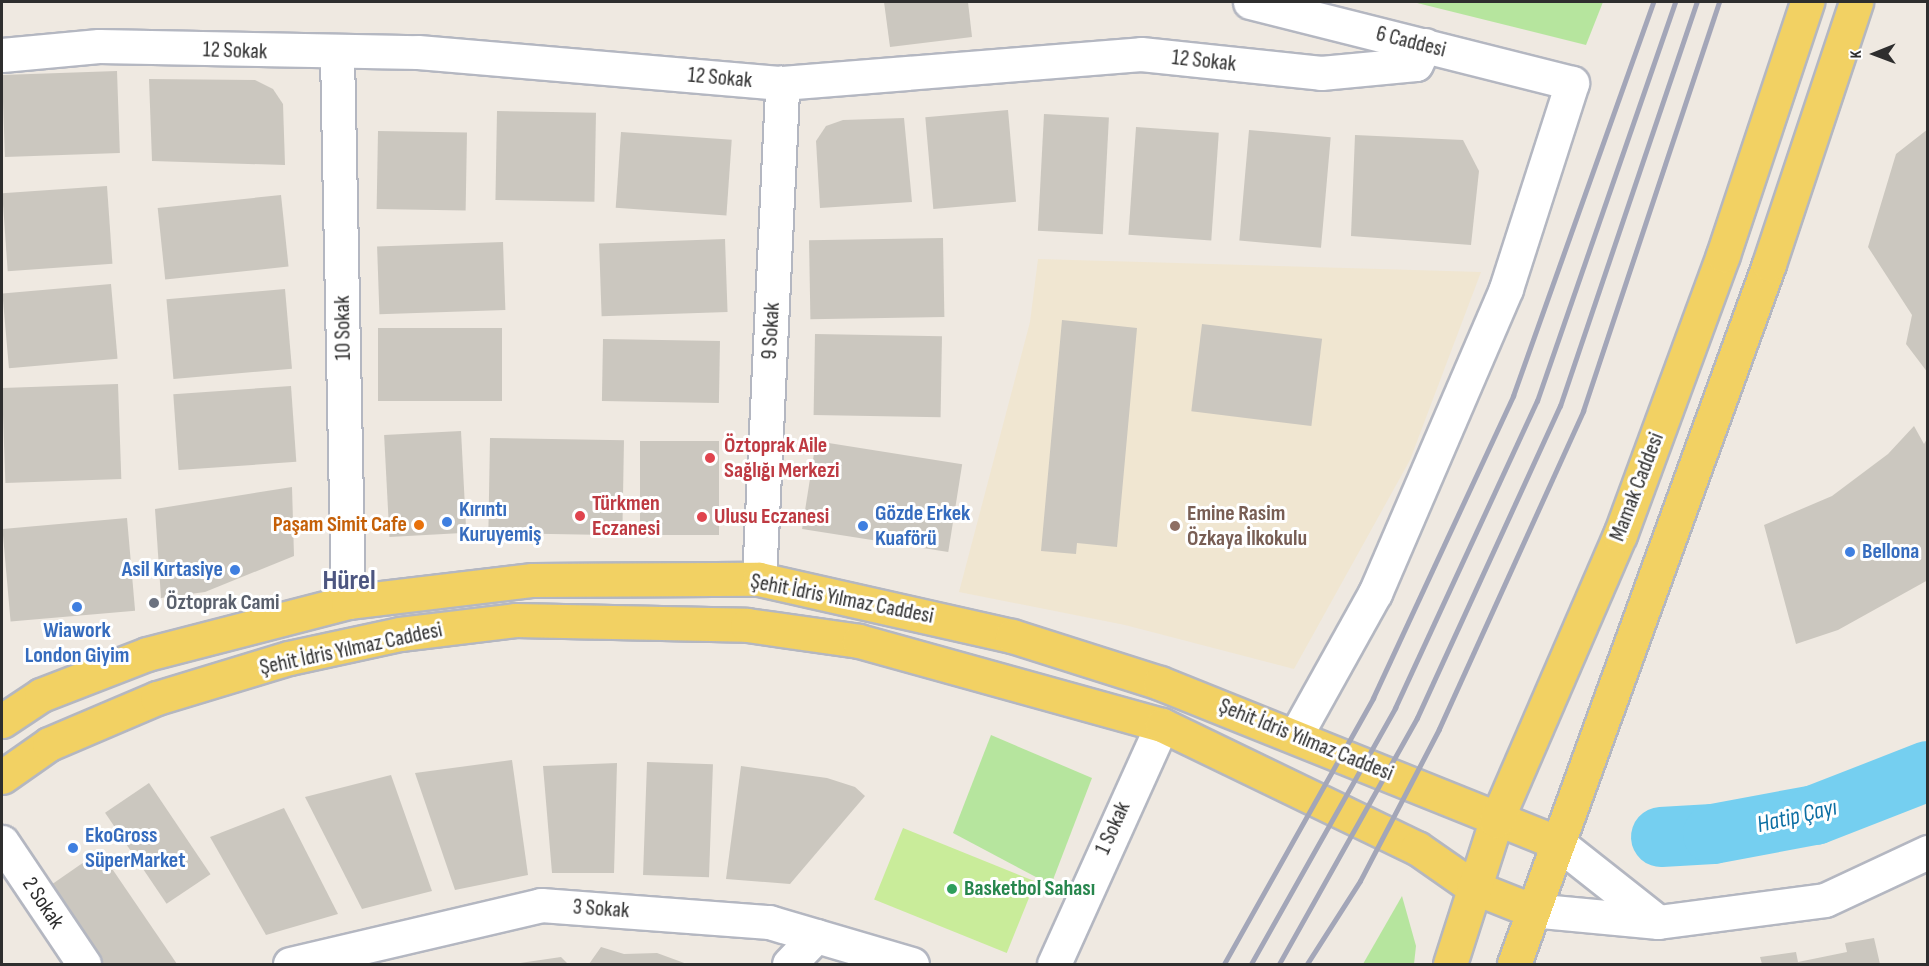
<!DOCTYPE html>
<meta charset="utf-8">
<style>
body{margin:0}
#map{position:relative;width:1929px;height:966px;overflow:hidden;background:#efe9e1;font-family:"Sofia Sans Condensed",sans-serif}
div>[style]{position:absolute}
.education>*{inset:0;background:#f0e6d1}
.green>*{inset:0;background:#b6e59e}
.pitch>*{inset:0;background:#c9ec9a;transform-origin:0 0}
.river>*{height:60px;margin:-30px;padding:0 30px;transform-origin:30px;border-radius:30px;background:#75cff0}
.building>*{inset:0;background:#cbc7bf;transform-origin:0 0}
.roads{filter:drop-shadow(2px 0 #b4b7c1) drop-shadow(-2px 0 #b4b7c1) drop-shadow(0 2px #b4b7c1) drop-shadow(0 -2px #b4b7c1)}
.minor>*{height:33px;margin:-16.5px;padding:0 16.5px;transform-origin:16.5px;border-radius:16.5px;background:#fff}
.major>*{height:33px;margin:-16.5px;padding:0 16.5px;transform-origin:16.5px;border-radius:16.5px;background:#f2d163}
.rail>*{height:4.5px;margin:-2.25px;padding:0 2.25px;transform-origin:2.25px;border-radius:2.25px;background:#a3a6b8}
.dots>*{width:16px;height:16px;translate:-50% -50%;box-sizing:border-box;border:3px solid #fff;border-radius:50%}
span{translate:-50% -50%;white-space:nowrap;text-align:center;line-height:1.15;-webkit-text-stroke:6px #fff;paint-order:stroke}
.street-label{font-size:22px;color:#2e2e2e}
.health-label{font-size:22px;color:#be3a42;font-weight:700}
.left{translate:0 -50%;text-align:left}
.shop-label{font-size:22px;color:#366cbe;font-weight:700}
.right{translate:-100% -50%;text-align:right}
.education-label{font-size:22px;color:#785e54;font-weight:700}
.food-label{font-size:22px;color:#c56008;font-weight:700}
.worship-label{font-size:22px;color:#5b616d;font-weight:700}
.leisure-label{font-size:22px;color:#27864d;font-weight:700}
.water-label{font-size:24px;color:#0d6fa3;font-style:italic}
.district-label{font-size:28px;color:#4d5680;font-weight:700}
.frame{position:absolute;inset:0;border:3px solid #2e2e2e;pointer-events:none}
.north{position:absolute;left:1845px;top:24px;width:60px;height:60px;-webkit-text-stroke:4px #fff;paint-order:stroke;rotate:269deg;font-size:16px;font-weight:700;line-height:24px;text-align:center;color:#2e2e2e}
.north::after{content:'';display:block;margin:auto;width:21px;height:27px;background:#2e2e2e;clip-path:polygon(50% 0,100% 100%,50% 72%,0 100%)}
</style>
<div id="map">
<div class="education">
<i style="clip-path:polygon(1038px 259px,1481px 272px,1410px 460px,1294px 669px,1125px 625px,959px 592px,1030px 322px)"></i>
</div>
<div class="green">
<i style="clip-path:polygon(1413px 2px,1603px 2px,1586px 45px)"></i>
<i style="clip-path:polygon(991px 735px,1092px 778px,1051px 885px,953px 833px)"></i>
<i style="clip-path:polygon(1402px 896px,1416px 946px,1414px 964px,1363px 964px)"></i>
</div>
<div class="pitch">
<i style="left:903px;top:828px;width:143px;height:77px;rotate:22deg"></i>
</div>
<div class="river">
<i style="left:1661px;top:837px;width:52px;rotate:-3.3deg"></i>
<i style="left:1713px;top:834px;width:104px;rotate:-10.6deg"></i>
<i style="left:1815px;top:815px;width:121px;rotate:-21.3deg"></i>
</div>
<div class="building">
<i style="clip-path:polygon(884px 2px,968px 2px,972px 37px,890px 47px)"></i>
<i style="left:117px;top:71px;width:82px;height:115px;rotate:88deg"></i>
<i style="clip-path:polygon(149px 79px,255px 80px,273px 89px,283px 104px,285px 165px,152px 161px)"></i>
<i style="left:1008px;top:110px;width:92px;height:83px;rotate:85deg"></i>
<i style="left:497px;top:111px;width:99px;height:89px;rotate:1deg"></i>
<i style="left:1044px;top:114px;width:65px;height:117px;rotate:3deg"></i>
<i style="clip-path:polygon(904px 118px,912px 202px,820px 208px,816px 141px,826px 126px,843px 120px)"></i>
<i style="left:1136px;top:127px;width:83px;height:108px;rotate:4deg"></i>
<i style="clip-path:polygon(1928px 129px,1928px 373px,1906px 344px,1912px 315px,1868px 247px,1896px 154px)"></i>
<i style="left:1249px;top:130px;width:82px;height:111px;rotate:5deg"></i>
<i style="left:378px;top:131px;width:89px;height:78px;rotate:1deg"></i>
<i style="left:621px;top:132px;width:111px;height:76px;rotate:4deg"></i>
<i style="clip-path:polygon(1355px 135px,1463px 140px,1479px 171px,1471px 245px,1351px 236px)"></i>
<i style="left:107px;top:186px;width:78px;height:105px;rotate:86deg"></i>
<i style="left:281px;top:195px;width:72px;height:124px;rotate:84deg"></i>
<i style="left:943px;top:238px;width:79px;height:134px;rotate:89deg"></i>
<i style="left:725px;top:239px;width:73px;height:126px;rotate:88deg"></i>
<i style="left:503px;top:242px;width:68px;height:126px;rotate:88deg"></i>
<i style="left:111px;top:284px;width:75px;height:109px;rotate:85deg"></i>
<i style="left:285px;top:289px;width:80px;height:119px;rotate:85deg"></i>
<i style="clip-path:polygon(1062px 320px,1137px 328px,1117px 547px,1077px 543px,1076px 554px,1041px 551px)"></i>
<i style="left:1202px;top:324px;width:121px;height:88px;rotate:7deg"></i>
<i style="left:378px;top:328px;width:124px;height:73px"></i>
<i style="left:815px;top:334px;width:127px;height:81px;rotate:1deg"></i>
<i style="left:603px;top:339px;width:117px;height:62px;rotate:1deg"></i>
<i style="left:118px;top:384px;width:95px;height:116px;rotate:88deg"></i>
<i style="left:291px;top:386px;width:76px;height:118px;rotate:86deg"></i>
<i style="clip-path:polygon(1914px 426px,1924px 444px,1928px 437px,1928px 580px,1838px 630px,1796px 644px,1764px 525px,1832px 496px,1888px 454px)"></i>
<i style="left:461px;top:431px;width:102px;height:77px;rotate:87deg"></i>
<i style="left:490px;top:438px;width:134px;height:95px;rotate:1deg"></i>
<i style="left:640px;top:441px;width:79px;height:94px"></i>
<i style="left:816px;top:441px;width:148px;height:89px;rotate:9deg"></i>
<i style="clip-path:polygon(292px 487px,294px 556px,205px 592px,161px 598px,155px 509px)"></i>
<i style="left:127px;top:518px;width:93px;height:125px;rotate:85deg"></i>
<i style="clip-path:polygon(512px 760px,528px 875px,455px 890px,415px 773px)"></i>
<i style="left:647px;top:762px;width:66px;height:113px;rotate:2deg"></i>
<i style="clip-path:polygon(617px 763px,614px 873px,552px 873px,543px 766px)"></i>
<i style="clip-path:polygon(741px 766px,827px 778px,855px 787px,865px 796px,790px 884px,726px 879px)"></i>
<i style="clip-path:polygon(391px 775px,432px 891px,362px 909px,305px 797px)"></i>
<i style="left:149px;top:783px;width:110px;height:53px;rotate:56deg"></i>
<i style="clip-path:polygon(284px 808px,338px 914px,266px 935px,210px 837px)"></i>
<i style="clip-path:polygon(100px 851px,177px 964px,101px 964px,48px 887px)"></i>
<i style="clip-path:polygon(1874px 938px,1880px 964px,1762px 964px,1760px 957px,1796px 952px,1798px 962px,1847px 952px,1845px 943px)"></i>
<i style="clip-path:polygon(601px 947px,624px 954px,657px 953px,687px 964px,589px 964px)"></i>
<i style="clip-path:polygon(561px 957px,568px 964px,520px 964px,520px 963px)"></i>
</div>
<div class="roads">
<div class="minor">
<i style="left:1250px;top:2px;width:332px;rotate:14.1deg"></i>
<i style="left:1572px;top:83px;width:216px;rotate:107.8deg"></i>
<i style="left:1506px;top:289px;width:331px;rotate:113.3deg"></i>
<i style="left:1375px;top:593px;width:162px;rotate:119.1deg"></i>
<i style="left:337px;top:54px;width:548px;rotate:88.85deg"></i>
<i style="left:2px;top:55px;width:97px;rotate:-5.3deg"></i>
<i style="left:99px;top:46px;width:319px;rotate:1.1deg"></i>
<i style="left:418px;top:52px;width:365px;rotate:4.9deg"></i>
<i style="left:782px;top:83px;width:360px;rotate:-4.6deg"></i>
<i style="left:1141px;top:54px;width:181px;rotate:6deg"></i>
<i style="left:1321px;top:73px;width:95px;rotate:-5.4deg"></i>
<i style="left:1416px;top:64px;width:21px;rotate:-65deg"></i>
<i style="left:759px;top:579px;width:497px;rotate:-87.3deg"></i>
<i style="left:2px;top:842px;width:147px;rotate:56.1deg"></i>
<i style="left:1558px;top:843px;width:127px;rotate:38.3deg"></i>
<i style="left:1531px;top:910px;width:128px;rotate:5.4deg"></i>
<i style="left:1658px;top:922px;width:168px;rotate:-7.5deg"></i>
<i style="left:1825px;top:900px;width:114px;rotate:-25deg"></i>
<i style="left:290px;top:964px;width:258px;rotate:-13.2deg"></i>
<i style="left:541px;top:905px;width:229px;rotate:4.3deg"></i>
<i style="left:769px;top:922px;width:149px;rotate:16.4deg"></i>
<i style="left:789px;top:964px;width:39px;rotate:-46deg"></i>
<i style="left:1054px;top:964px;width:262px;rotate:-65.7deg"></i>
</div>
<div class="major">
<i style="left:2px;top:721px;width:47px;rotate:-33.7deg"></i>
<i style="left:41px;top:695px;width:114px;rotate:-21.1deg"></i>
<i style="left:147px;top:654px;width:208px;rotate:-14.5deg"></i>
<i style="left:348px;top:602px;width:186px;rotate:-6.8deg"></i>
<i style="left:533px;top:580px;width:226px;rotate:-0.3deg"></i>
<i style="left:759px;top:579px;width:259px;rotate:12.7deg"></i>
<i style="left:1012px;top:636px;width:155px;rotate:17.6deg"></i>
<i style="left:1160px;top:683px;width:429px;rotate:21.9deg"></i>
<i style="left:2px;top:777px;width:57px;rotate:-35.1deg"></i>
<i style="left:49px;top:744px;width:117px;rotate:-23.1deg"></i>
<i style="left:157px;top:698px;width:138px;rotate:-16.9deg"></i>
<i style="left:289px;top:658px;width:114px;rotate:-12.2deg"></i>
<i style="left:400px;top:634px;width:116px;rotate:-6.9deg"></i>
<i style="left:515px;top:620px;width:232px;rotate:1.2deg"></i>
<i style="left:747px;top:625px;width:113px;rotate:8.1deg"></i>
<i style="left:859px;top:641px;width:314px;rotate:15.5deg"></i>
<i style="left:1162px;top:725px;width:283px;rotate:25.8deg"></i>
<i style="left:1417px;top:848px;width:68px;rotate:34.9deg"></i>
<i style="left:1473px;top:887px;width:62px;rotate:21.6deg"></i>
<i style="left:1450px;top:964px;width:150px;rotate:-72.2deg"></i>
<i style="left:1496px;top:821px;width:312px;rotate:-66.6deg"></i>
<i style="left:1620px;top:535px;width:298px;rotate:-69.8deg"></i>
<i style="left:1723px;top:255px;width:267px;rotate:-71.6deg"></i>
<i style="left:1514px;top:964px;width:745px;rotate:-69.98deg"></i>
<i style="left:1769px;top:264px;width:276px;rotate:-71.6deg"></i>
</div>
</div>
<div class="rail">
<i style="left:1224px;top:964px;width:305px;rotate:-60.7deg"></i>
<i style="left:1373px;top:698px;width:333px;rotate:-65.1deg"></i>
<i style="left:1513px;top:396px;width:418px;rotate:-70.4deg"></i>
<i style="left:1251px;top:964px;width:294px;rotate:-60.6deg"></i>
<i style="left:1395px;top:708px;width:338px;rotate:-65.2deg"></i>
<i style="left:1537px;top:401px;width:422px;rotate:-70.9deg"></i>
<i style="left:1279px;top:964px;width:282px;rotate:-60.7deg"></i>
<i style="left:1417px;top:718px;width:343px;rotate:-65.4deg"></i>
<i style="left:1560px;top:406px;width:427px;rotate:-71.3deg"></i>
<i style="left:1307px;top:964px;width:98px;rotate:-57.4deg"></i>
<i style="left:1360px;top:881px;width:171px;rotate:-62.5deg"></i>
<i style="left:1439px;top:729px;width:349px;rotate:-65.6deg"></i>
<i style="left:1583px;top:411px;width:431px;rotate:-71.6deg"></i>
</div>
<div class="dots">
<i style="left:710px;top:458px;background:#e0444e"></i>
<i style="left:580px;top:516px;background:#e0444e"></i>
<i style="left:702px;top:517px;background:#e0444e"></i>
<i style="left:447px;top:522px;background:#3f7fe0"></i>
<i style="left:419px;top:525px;background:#e8710a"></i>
<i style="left:863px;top:526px;background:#3f7fe0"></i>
<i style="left:1175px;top:526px;background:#8d6e63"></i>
<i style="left:1850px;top:552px;background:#3f7fe0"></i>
<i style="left:235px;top:570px;background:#3f7fe0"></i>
<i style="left:154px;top:603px;background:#6b7280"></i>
<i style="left:77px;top:607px;background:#3f7fe0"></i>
<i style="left:73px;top:848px;background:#3f7fe0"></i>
<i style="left:952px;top:889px;background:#2e9e5b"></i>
</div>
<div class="street-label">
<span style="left:1411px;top:42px;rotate:14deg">6 Caddesi</span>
<span style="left:235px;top:51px;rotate:2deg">12 Sokak</span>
<span style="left:1204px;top:61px;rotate:6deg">12 Sokak</span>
<span style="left:720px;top:78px;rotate:5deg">12 Sokak</span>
<span style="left:343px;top:328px;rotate:-91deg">10 Sokak</span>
<span style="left:771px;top:331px;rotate:-87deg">9 Sokak</span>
<span style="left:1637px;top:487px;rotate:-69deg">Mamak Caddesi</span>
<span style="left:842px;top:599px;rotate:11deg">Şehit İdris Yılmaz Caddesi</span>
<span style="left:351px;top:649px;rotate:-12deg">Şehit İdris Yılmaz Caddesi</span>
<span style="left:1306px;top:740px;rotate:22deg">Şehit İdris Yılmaz Caddesi</span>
<span style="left:1113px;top:828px;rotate:-66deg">1 Sokak</span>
<span style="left:43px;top:903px;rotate:56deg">2 Sokak</span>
<span style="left:601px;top:909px;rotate:4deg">3 Sokak</span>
</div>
<div class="health-label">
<span class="left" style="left:724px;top:458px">Öztoprak Aile<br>Sağlığı Merkezi</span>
<span class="left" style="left:592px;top:516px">Türkmen<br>Eczanesi</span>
<span class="left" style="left:714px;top:517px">Ulusu Eczanesi</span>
</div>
<div class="shop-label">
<span class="left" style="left:459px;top:522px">Kırıntı<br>Kuruyemiş</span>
<span class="left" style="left:875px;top:526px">Gözde Erkek<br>Kuaförü</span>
<span class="left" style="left:1862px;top:552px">Bellona</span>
<span class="right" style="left:223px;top:570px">Asil Kırtasiye</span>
<span style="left:77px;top:643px">Wiawork<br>London Giyim</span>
<span class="left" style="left:85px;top:848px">EkoGross<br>SüperMarket</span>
</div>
<div class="education-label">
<span class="left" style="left:1187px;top:526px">Emine Rasim<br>Özkaya İlkokulu</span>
</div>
<div class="food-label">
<span class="right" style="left:407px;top:525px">Paşam Simit Cafe</span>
</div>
<div class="worship-label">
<span class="left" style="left:166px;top:603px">Öztoprak Cami</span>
</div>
<div class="leisure-label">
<span class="left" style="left:964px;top:889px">Basketbol Sahası</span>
</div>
<div class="water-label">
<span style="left:1797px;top:816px;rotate:-13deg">Hatip Çayı</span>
</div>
<div class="district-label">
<span style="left:349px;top:581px">Hürel</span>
</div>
<div class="frame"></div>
<div class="north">K</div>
</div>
